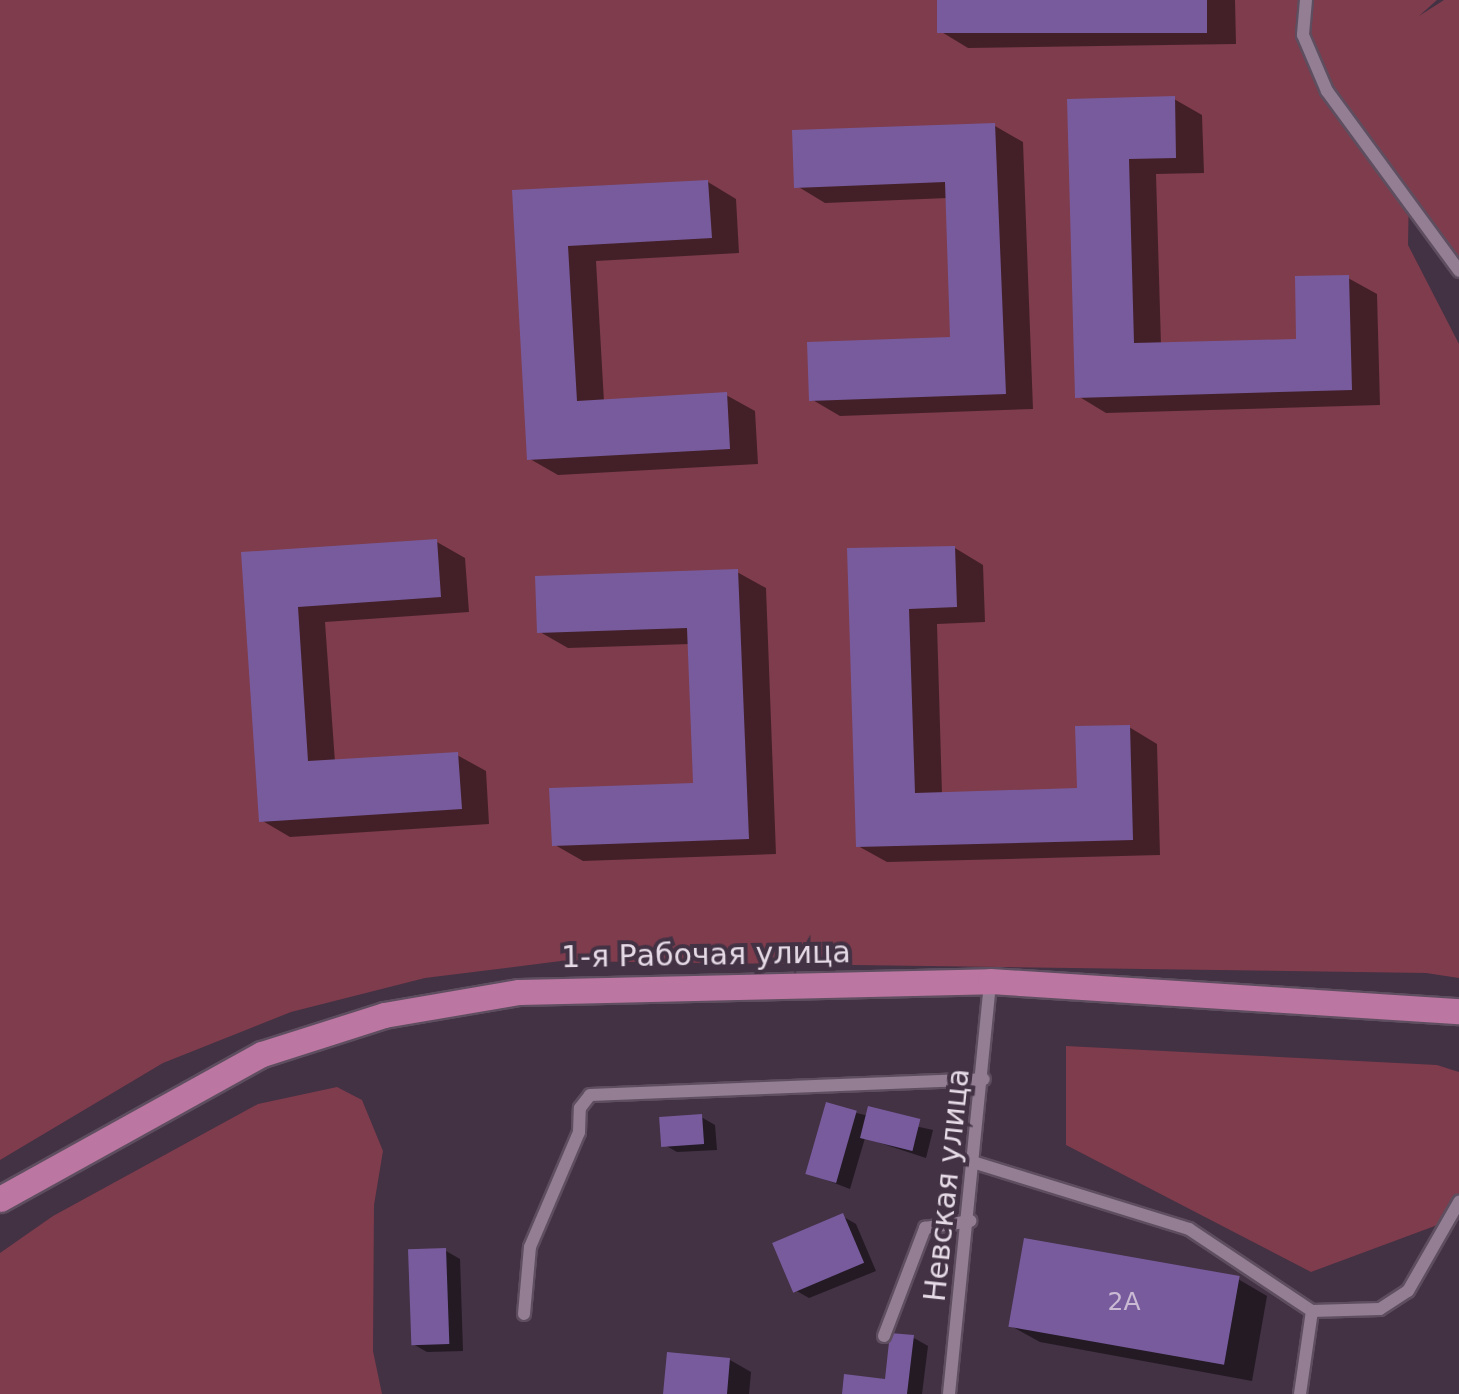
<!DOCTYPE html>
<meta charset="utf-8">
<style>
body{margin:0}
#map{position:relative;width:1459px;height:1394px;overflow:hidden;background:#433144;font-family:"DejaVu Sans",sans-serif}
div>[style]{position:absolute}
.green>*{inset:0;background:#7e3c4c}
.shadow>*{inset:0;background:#0007}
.building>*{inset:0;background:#785b9d;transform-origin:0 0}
.roads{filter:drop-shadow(2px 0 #5e4e5f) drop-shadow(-2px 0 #5e4e5f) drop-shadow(0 2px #5e4e5f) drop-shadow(0 -2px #5e4e5f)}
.service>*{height:12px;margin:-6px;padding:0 6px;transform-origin:6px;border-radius:6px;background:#937e94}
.primary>*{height:25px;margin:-12.5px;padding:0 12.5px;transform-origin:12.5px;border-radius:12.5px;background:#bc76a2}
span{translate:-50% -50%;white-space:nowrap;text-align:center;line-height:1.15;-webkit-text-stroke:8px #433144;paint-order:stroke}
.number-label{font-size:25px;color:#cabad4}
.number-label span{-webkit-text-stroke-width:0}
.street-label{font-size:30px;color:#e5dae6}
</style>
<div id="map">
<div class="green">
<i style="clip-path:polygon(0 0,1437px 0,1419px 16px,1444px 0,1459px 0,1459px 278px,1409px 190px,1408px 245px,1459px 344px,1459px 978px,1426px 973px,561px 961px,425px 978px,291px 1012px,163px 1063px,0 1160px)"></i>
<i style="clip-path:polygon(1066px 1046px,1437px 1065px,1459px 1072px,1459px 1217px,1311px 1272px,1066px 1145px)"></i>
<i style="clip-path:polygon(337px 1087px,362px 1100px,383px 1151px,374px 1205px,373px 1351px,382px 1394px,0 1394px,0 1253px,53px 1216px,258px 1104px)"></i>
</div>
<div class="shadow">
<i style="clip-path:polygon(939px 0,1235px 0,1236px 44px,968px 48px,940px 31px)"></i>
<i style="clip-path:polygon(1174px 99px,1202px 115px,1204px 173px,1156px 174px,1161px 345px,1299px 341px,1348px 278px,1377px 294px,1380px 405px,1106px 413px,1078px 396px,1069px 101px)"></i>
<i style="clip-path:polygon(995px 126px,1023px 142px,1033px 409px,840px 416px,811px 399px,953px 340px,948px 198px,825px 203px,797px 186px)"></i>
<i style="clip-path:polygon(708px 182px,736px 199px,739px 253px,596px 261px,604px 402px,726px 395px,755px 411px,758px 464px,558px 475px,530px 459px,514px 193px)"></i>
<i style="clip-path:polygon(437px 542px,465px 558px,469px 612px,325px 622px,335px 762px,457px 755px,486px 771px,489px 824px,290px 837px,261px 820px,244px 554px)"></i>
<i style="clip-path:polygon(955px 548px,983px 565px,985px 622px,937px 624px,942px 794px,1079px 791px,1129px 727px,1157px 744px,1160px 855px,887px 862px,858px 846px,850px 551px)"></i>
<i style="clip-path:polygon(737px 572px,766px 588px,776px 854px,583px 861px,555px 845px,696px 785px,690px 644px,568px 648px,540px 632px)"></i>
<i style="clip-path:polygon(856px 1113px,933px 1130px,926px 1158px,865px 1138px,850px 1189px,808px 1173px)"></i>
<i style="clip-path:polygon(701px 1117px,715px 1125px,717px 1150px,677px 1152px,663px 1144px)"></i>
<i style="clip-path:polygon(842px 1216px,856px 1224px,876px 1271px,809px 1298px,795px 1290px)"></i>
<i style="clip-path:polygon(446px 1251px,460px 1259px,463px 1351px,427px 1352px,413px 1344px)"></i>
<i style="clip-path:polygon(1238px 1279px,1267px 1296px,1252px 1381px,1040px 1342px,1011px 1326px)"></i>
<i style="clip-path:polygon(914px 1338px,928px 1346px,922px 1394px,844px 1394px,887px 1382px)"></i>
<i style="clip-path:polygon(730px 1360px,751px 1372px,749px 1394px,665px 1394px)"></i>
</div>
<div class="building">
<i style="left:937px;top:0;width:270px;height:33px"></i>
<i style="clip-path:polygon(1175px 96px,1176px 158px,1129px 159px,1134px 343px,1296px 339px,1295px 276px,1349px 275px,1352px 390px,1075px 398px,1067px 99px)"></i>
<i style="clip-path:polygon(995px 123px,1006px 394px,809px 401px,807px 342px,950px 337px,945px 182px,794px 188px,792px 130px)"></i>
<i style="clip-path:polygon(708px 180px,712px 238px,568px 246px,577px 401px,727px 392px,730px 449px,527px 460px,512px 190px)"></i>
<i style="clip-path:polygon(437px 539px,441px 597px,298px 607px,308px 761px,458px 752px,462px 809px,259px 822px,241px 552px)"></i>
<i style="clip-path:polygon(955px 546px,957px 607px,909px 609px,915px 793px,1077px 788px,1075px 726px,1130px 725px,1133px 840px,856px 847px,847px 548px)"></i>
<i style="clip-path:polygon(738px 569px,749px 839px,552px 846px,549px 788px,693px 783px,687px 628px,537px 633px,535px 576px)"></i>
<i style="left:826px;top:1102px;width:32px;height:75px;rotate:16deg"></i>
<i style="left:868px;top:1106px;width:54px;height:33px;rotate:14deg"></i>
<i style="left:702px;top:1114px;width:30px;height:43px;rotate:86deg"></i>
<i style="left:843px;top:1213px;width:54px;height:77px;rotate:67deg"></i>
<i style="left:1024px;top:1238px;width:219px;height:90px;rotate:10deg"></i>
<i style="left:446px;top:1248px;width:96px;height:38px;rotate:88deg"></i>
<i style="clip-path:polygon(890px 1333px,914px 1335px,907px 1394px,842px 1394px,844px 1374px,885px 1379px)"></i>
<i style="clip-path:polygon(667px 1352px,730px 1358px,727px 1394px,663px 1394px)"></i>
</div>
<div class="roads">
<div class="service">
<i style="left:1306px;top:0;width:35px;rotate:95deg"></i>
<i style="left:1303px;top:35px;width:61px;rotate:66.8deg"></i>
<i style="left:1327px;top:91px;width:223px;rotate:53.7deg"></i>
<i style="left:976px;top:1163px;width:223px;rotate:17.2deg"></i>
<i style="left:1189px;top:1229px;width:148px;rotate:33.7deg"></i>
<i style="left:524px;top:1314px;width:67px;rotate:-84.9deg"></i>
<i style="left:530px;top:1247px;width:125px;rotate:-66.9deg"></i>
<i style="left:579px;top:1132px;width:24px;rotate:-88deg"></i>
<i style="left:580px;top:1108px;width:16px;rotate:-52deg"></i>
<i style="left:590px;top:1095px;width:394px;rotate:-2.3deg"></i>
<i style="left:884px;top:1336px;width:116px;rotate:-69.2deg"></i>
<i style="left:925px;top:1228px;width:46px;rotate:-8.8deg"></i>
<i style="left:949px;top:1394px;width:415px;rotate:-84.3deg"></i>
<i style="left:1300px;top:1394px;width:84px;rotate:-81.8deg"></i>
<i style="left:1312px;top:1311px;width:68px;rotate:-1.7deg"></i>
<i style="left:1380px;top:1309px;width:33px;rotate:-33deg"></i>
<i style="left:1408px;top:1291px;width:103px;rotate:-60.2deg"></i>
</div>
<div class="primary">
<i style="left:0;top:1199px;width:299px;rotate:-29deg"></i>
<i style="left:262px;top:1054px;width:128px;rotate:-17.7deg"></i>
<i style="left:384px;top:1015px;width:137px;rotate:-9.7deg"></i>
<i style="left:519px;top:992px;width:471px;rotate:-1.3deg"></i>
<i style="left:990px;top:981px;width:470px;rotate:3.7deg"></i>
</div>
</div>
<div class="number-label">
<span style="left:1124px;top:1302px">2А</span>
</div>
<div class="street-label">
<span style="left:706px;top:955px;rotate:-1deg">1-я Рабочая улица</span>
<span style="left:947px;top:1185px;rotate:-84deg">Невская улица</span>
</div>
</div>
